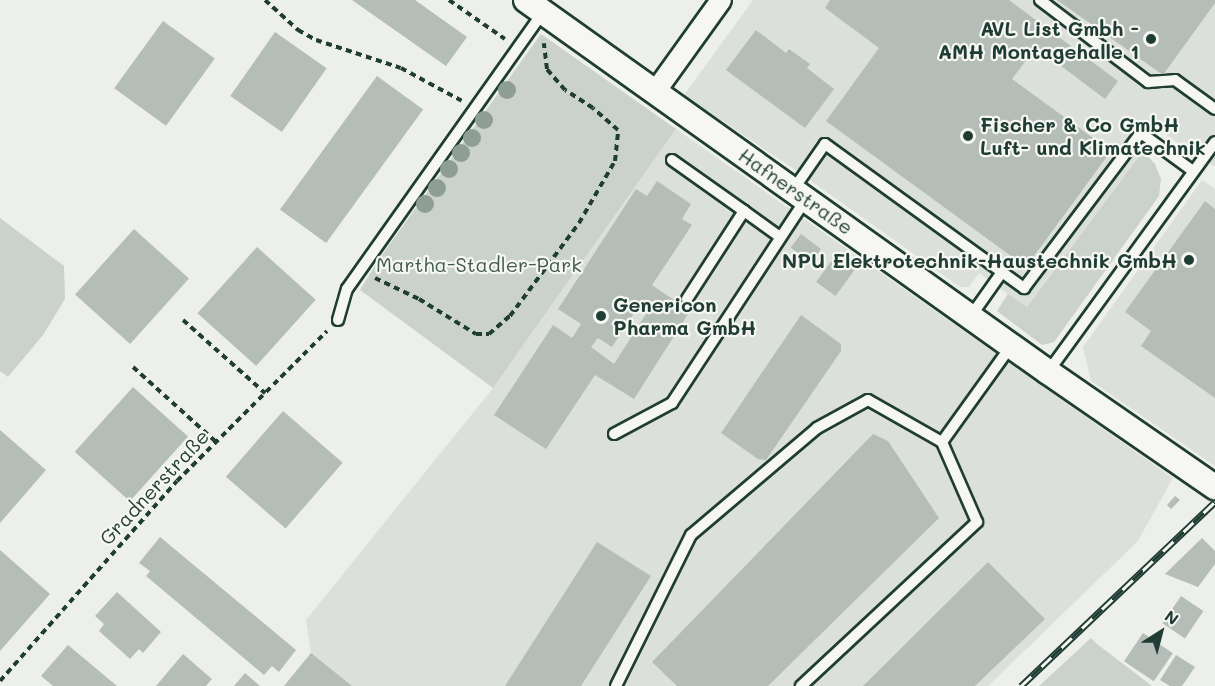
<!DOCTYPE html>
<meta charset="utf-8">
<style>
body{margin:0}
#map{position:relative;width:1215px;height:686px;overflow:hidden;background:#edefea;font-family:Mali,sans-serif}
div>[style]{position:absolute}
.built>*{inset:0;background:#dce0db}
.green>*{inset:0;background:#cbd2cc}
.building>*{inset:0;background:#b4bdb8;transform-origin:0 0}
.path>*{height:4px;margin-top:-2px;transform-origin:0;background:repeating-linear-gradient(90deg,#1f3d34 0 6px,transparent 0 10.5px)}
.roads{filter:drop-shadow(2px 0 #1f3d34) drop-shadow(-2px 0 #1f3d34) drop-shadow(0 2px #1f3d34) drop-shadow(0 -2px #1f3d34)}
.service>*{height:10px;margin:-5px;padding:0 5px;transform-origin:5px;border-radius:5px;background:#f6f6f2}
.minor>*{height:20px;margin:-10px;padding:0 10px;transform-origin:10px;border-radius:10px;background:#f6f6f2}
.tertiary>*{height:24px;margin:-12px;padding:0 12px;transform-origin:12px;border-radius:12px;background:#f6f6f2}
.rail>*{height:7px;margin-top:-3.5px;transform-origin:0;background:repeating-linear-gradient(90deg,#f6f6f2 0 14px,#1f3d34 0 28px);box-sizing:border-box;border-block:2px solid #1f3d34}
.trees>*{width:18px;height:18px;margin:-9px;border-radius:50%;background:#8e9e96}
.dots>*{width:16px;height:16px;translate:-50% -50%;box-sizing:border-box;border:3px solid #f6f6f2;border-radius:50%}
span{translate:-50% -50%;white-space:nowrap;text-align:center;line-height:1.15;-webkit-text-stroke:4.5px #f6f6f2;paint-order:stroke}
.poi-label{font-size:20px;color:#1f3d34;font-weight:700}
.right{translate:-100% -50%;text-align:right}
.left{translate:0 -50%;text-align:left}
.street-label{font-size:20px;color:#1f3d34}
.park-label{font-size:20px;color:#415b52}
.north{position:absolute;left:1131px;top:602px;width:60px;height:60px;-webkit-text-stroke:4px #f6f6f2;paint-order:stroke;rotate:36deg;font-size:16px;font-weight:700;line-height:24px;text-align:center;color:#1f3d34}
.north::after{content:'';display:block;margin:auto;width:21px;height:27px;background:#1f3d34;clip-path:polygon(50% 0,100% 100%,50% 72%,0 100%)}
</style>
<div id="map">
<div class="built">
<i style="clip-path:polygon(753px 0,1215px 0,1215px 167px,1159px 130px,1026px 308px,979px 273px,969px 287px,960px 287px,804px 176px,684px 95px)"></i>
<i style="clip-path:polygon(676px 129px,1173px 478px,1138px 541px,988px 686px,284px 686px,311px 653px,306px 620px,493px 388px)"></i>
<i style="clip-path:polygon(1202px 180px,1215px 189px,1215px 466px,1091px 381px,1083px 347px)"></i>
</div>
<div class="green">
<i style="clip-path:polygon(541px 34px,676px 129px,493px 388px,360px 290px,379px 259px)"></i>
<i style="clip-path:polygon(1143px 151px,1155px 164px,1161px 179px,1159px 196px,1054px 342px,1042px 345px,997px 311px,1008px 294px,1027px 307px)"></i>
<i style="clip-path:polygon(0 218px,64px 266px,65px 299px,43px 335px,8px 377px,0 371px)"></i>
<i style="clip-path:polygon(1091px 638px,1097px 644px,1152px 686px,1039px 686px)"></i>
</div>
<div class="building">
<i style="clip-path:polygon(352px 0,415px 0,467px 37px,446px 66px)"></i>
<i style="clip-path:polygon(830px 0,1009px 0,1118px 81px,1105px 99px,1036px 47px,1012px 79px,1111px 151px,1026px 267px,826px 121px,879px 48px,825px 8px)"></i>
<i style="clip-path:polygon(1057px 0,1215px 0,1215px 3px,1163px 75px)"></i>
<i style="left:163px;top:21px;width:64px;height:83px;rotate:36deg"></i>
<i style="clip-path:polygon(756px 30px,786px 53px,789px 49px,810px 64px,807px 68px,834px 89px,805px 128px,726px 70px)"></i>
<i style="left:275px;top:32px;width:63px;height:78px;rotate:35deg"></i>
<i style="left:377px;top:76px;width:57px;height:165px;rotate:36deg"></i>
<i style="clip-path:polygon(evenodd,657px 181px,691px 204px,682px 219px,692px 225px,652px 285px,690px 311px,634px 399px,595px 375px,546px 449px,494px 415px,553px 325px,572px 338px,581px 324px,558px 309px,636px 189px,647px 196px,657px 181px,642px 301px,651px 306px,614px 364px,591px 347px,598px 338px,612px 347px,642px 301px)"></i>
<i style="clip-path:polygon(1205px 201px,1215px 209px,1215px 398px,1141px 346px,1151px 331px,1125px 312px)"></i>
<i style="left:134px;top:229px;width:74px;height:88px;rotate:42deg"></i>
<i style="left:801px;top:234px;width:25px;height:17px;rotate:37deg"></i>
<i style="left:257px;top:247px;width:79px;height:89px;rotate:42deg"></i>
<i style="left:835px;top:256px;width:24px;height:32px;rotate:36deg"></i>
<i style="clip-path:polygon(801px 315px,841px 344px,841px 351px,766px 460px,758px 459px,721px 433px)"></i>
<i style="left:133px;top:387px;width:74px;height:87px;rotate:42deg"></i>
<i style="left:283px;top:411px;width:79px;height:87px;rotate:41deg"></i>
<i style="clip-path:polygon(0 430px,46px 470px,0 523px)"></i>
<i style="clip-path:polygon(873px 434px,888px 441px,939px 518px,768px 686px,677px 686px,652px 662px)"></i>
<i style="clip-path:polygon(1175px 496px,1180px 500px,1171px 509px,1167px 505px)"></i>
<i style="clip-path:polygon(160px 537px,296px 650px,279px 672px,272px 666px,264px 675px,146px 576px,150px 571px,139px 563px)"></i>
<i style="clip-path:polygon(1202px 538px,1215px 551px,1215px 564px,1198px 587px,1165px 574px)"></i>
<i style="clip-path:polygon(597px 542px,651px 576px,581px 686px,505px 686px)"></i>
<i style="clip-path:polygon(0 550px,50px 594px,0 651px)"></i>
<i style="clip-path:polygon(988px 562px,1045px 619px,975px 686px,863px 686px)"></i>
<i style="clip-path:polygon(117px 592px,161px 632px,143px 653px,139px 649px,130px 659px,99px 631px,104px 624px,95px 616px)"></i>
<i style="left:1181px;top:596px;width:27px;height:33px;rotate:34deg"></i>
<i style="left:1143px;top:633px;width:36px;height:34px;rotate:34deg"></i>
<i style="clip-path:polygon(68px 645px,117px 686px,53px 686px,41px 676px)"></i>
<i style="clip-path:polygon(311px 653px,352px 686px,284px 686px)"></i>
<i style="clip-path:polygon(183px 654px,212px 679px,206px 686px,156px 686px)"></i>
<i style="clip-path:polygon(1176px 655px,1195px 667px,1182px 686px,1170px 686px,1160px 680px)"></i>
<i style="clip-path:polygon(245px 673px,260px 686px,234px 686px)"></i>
</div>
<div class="path">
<i style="left:265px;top:0;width:45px;rotate:42.3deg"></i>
<i style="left:298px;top:30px;width:21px;rotate:29deg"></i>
<i style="left:316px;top:40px;width:89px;rotate:18.2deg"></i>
<i style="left:401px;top:68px;width:69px;rotate:28.4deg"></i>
<i style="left:449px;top:0;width:68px;rotate:34.9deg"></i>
<i style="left:375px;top:278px;width:49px;rotate:25.5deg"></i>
<i style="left:419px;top:299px;width:67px;rotate:31.6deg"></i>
<i style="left:476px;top:334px;width:13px"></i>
<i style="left:489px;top:334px;width:28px;rotate:-41deg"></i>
<i style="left:510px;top:316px;width:116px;rotate:-53.4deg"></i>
<i style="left:579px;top:223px;width:72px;rotate:-59.9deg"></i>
<i style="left:615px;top:161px;width:31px;rotate:-84deg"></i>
<i style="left:618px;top:130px;width:33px;rotate:-139deg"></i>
<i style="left:593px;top:108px;width:33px;rotate:-147deg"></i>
<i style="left:565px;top:90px;width:28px;rotate:-131deg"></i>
<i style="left:547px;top:69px;width:26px;rotate:-97deg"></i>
<i style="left:183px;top:320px;width:110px;rotate:41.7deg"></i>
<i style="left:133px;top:367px;width:112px;rotate:42.1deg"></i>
<i style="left:0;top:681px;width:267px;rotate:-48.5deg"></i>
<i style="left:177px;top:481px;width:212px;rotate:-45deg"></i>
</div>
<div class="roads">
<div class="service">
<i style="left:1040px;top:0;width:136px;rotate:37.2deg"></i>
<i style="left:1148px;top:82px;width:27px;rotate:-4deg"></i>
<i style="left:1175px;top:80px;width:49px;rotate:35.9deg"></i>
<i style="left:672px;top:160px;width:88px;rotate:35.3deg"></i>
<i style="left:793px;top:190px;width:56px;rotate:-55.2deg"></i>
<i style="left:825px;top:144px;width:246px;rotate:35.9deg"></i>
<i style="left:1024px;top:288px;width:194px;rotate:-53deg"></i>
<i style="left:1141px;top:133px;width:64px;rotate:36.2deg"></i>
<i style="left:687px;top:299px;width:105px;rotate:-57.1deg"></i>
<i style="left:744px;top:211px;width:44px;rotate:35.8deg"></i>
<i style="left:971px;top:316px;width:54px;rotate:-54.8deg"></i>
<i style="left:338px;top:320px;width:32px;rotate:-74deg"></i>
<i style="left:347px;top:289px;width:339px;rotate:-54.7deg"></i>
<i style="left:1048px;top:372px;width:284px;rotate:-54deg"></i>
<i style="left:614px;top:434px;width:66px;rotate:-28.1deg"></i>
<i style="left:672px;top:403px;width:244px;rotate:-56.7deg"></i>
<i style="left:942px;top:442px;width:118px;rotate:-54.3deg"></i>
<i style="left:616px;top:686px;width:169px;rotate:-63.6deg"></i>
<i style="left:691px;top:535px;width:165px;rotate:-40.3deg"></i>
<i style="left:817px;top:428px;width:58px;rotate:-28.8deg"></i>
<i style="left:868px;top:400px;width:85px;rotate:29.6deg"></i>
<i style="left:942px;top:442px;width:87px;rotate:66.4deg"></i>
<i style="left:977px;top:522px;width:241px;rotate:137deg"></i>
</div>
<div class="minor">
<i style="left:655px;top:92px;width:113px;rotate:-54.3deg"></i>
</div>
<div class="tertiary">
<i style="left:526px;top:0;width:641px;rotate:35.48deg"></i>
<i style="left:1048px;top:372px;width:203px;rotate:34.6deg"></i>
</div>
</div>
<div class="rail">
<i style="left:1021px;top:686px;width:267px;rotate:-43.5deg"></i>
</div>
<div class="trees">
<i style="left:507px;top:90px"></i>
<i style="left:484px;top:120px"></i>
<i style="left:472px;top:138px"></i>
<i style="left:461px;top:153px"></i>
<i style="left:449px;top:169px"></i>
<i style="left:437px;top:188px"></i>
<i style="left:425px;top:204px"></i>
</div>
<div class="dots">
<i style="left:1151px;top:39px;background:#1f3d34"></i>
<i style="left:968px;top:136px;background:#1f3d34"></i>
<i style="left:1189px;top:260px;background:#1f3d34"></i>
<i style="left:601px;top:316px;background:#1f3d34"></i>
</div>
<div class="poi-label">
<span class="right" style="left:1139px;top:40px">AVL List Gmbh -<br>AMH Montagehalle 1</span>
<span class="left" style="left:980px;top:136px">Fischer &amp; Co GmbH<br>Luft- und Klimatechnik</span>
<span class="right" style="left:1177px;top:260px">NPU Elektrotechnik-Haustechnik GmbH</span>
<span class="left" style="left:613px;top:316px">Genericon<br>Pharma GmbH</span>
</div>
<div class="street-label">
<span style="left:796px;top:191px;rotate:35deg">Hafnerstraße</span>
<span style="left:154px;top:487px;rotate:-47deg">Gradnerstraße</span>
</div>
<div class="park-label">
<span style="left:479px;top:264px">Martha-Stadler-Park</span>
</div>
<div class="north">N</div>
</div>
